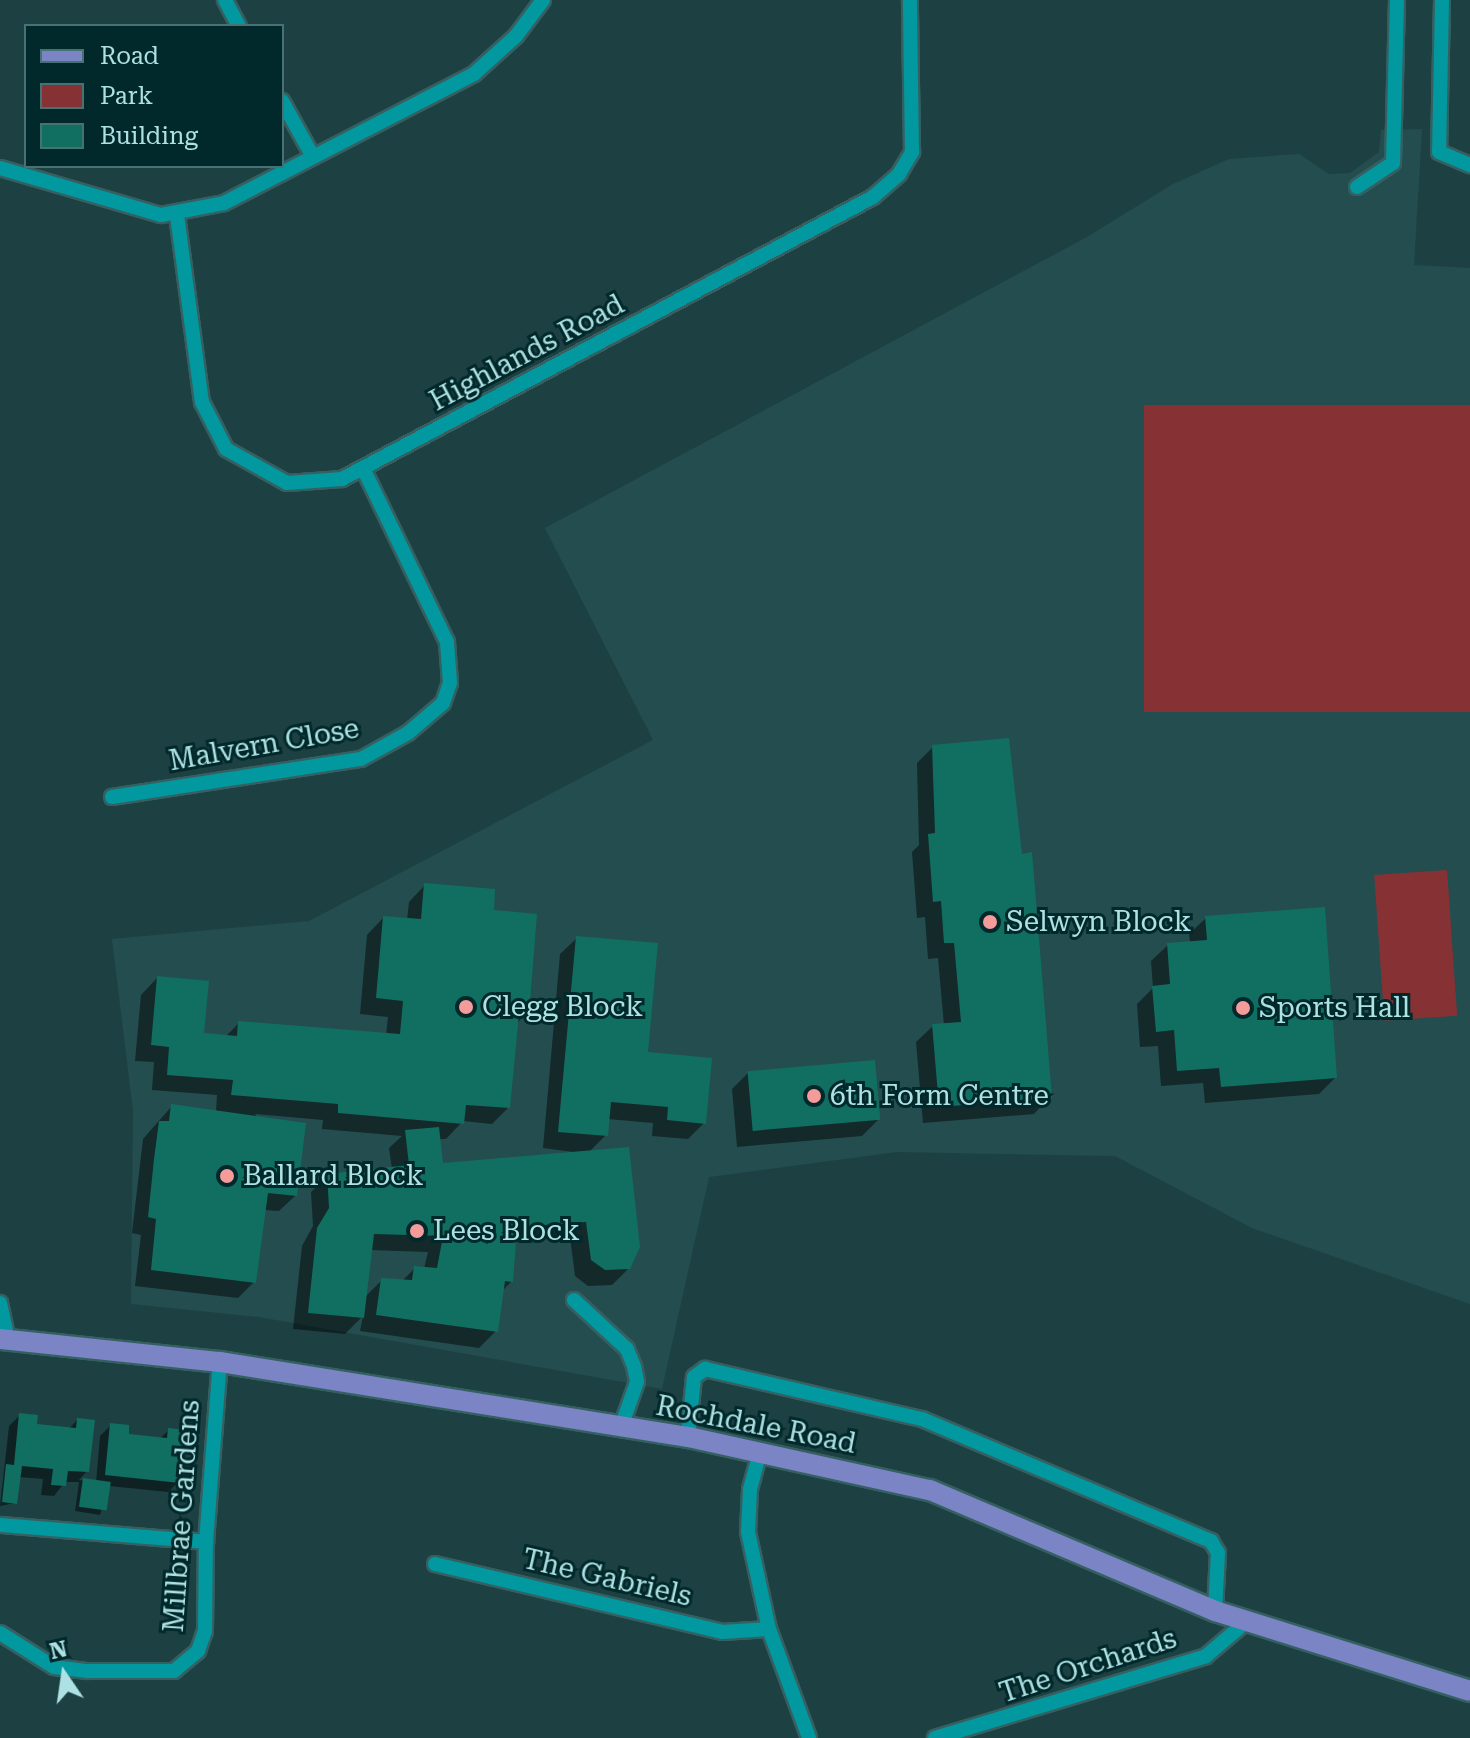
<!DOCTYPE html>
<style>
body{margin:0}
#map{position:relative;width:1470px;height:1738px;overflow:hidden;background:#1d4143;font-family:"Roboto Serif",serif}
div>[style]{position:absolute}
.built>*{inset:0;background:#244d4f}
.green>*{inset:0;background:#863235;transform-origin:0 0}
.shadow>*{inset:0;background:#0007}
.building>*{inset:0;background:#116f62;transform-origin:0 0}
.roads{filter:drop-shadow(2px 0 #356062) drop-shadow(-2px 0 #356062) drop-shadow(0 2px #356062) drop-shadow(0 -2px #356062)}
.minor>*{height:14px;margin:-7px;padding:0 7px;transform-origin:7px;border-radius:7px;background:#02989f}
.major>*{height:20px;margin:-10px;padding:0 10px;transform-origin:10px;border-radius:10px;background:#7b84c5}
.dots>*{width:22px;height:22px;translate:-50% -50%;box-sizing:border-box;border:4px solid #01282a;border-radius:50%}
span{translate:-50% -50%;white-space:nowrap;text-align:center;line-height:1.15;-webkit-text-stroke:6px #01282a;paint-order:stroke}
.street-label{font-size:28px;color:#aee1e4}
.poi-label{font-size:28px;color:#aee1e4}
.left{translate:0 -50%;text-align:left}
.legend{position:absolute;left:24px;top:24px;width:260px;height:144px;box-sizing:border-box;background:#01282a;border:2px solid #467274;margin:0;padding:10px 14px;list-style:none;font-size:24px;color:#aee1e4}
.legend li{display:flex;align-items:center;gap:16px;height:40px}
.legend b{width:40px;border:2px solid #467274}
.north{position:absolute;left:24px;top:1634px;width:80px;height:80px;-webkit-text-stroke:6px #01282a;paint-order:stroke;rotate:347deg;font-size:22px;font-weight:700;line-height:32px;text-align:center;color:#aee1e4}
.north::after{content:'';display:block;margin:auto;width:28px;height:36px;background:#aee1e4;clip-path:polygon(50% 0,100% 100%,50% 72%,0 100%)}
</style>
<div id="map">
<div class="built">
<i style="clip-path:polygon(1422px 129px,1414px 265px,1470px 268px,1470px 1304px,1252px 1228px,1115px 1156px,897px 1152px,709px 1177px,662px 1389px,259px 1317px,131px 1304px,133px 1111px,112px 939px,309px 921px,653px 740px,545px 528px,1087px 237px,1173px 184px,1229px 159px,1299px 154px,1329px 174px,1350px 173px,1379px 152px,1381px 130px)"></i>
</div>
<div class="green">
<i style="left:1470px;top:405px;width:307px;height:326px;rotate:90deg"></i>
<i style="left:1447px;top:870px;width:146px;height:73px;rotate:86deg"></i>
</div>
<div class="shadow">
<i style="clip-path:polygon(933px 747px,1050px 1097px,1034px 1114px,923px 1123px,916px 1042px,933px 1026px,944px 1025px,938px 958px,928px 959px,925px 917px,917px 918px,912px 852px,919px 845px,917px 763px)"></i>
<i style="clip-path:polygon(evenodd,425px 885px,492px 912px,527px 1013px,516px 1024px,509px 1107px,492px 1124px,463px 1121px,446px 1139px,438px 1139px,441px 1165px,581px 1153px,543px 1148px,560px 954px,577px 938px,646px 1054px,704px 1123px,688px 1139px,652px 1136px,653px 1123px,608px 1119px,606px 1135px,589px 1152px,629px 1268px,612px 1285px,588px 1286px,575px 1276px,570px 1237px,514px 1241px,512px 1281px,501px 1292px,496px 1331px,479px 1348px,360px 1331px,363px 1316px,345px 1334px,293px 1329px,302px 1246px,313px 1226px,311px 1192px,328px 1176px,392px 1169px,389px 1148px,402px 1136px,322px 1129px,323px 1120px,255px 1114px,296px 1195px,279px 1211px,264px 1210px,254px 1282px,238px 1298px,135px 1286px,141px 1235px,132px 1233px,143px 1139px,172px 1106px,216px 1112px,217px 1095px,152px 1090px,154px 1062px,135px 1061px,141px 995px,157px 978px,202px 1035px,225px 1037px,239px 1023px,386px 1035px,388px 1017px,360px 1014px,367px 935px,383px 918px,407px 920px,409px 902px,425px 885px,370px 1250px,428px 1252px,424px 1269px,415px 1268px,402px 1281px,382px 1280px,364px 1298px,370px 1250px)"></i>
<i style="clip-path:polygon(1206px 918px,1335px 1078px,1319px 1094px,1205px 1103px,1203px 1083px,1161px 1086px,1158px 1046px,1140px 1047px,1137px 1004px,1153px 988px,1151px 961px,1168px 945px,1190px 943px,1189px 934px)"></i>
<i style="clip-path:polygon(748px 1073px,878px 1120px,862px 1136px,737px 1147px,732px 1089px)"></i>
<i style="clip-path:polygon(20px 1415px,35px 1426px,68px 1430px,77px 1420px,87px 1471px,79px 1480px,96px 1482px,100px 1436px,111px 1425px,127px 1436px,159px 1439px,169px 1430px,178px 1482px,168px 1492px,109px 1486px,100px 1515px,75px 1511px,79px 1482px,65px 1482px,54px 1496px,41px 1495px,43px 1479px,19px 1477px,15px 1503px,0 1506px,9px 1426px)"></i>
</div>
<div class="building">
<i style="clip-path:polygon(1009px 738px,1022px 854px,1032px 852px,1052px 1098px,939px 1107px,932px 1024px,961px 1022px,954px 943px,944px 943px,941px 901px,933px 902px,928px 834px,935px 833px,932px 745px)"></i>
<i style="clip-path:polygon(424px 883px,495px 889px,494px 910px,537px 914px,529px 1014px,519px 1014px,510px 1108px,466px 1105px,464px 1124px,338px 1113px,338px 1104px,231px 1095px,233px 1080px,167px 1075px,169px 1047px,151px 1045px,157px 976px,209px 981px,204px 1033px,237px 1036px,238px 1021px,400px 1034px,403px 1001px,376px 998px,383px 916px,421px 919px)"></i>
<i style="clip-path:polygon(1325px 907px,1337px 1078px,1221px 1087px,1219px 1068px,1177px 1071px,1174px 1030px,1156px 1032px,1152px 986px,1170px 984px,1167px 943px,1207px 940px,1205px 916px)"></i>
<i style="clip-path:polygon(576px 936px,658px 943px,648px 1052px,712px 1058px,706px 1124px,667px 1120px,668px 1107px,611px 1102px,608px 1136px,558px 1132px)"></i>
<i style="left:875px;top:1060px;width:60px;height:128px;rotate:85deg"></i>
<i style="clip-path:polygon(171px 1104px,306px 1123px,297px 1196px,268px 1193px,256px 1283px,151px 1270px,156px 1219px,148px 1217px,154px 1159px,159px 1121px,169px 1121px)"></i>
<i style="clip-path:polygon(439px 1127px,443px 1163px,629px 1147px,640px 1247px,630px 1269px,605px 1270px,591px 1260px,586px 1222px,517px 1227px,513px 1282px,505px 1281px,498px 1332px,376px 1315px,381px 1278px,412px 1280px,414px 1266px,437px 1268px,443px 1236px,374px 1234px,364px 1318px,308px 1313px,317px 1228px,329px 1208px,327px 1174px,409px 1165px,405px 1130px)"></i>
<i style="clip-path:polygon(19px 1413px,38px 1415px,37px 1424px,76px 1428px,77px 1418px,95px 1420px,89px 1472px,68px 1471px,66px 1486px,51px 1485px,53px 1469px,22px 1466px,17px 1504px,2px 1502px,6px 1464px,14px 1465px)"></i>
<i style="clip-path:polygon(110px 1423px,129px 1425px,129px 1434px,167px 1438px,168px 1428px,186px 1430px,180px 1483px,105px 1475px)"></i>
<i style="left:83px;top:1478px;width:28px;height:29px;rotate:8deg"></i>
</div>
<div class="roads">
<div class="minor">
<i style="left:225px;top:0;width:30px;rotate:62deg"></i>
<i style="left:1442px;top:0;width:152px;rotate:91.1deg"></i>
<i style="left:1439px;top:152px;width:34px;rotate:23deg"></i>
<i style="left:282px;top:101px;width:60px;rotate:60.9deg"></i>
<i style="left:0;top:168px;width:168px;rotate:16.3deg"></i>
<i style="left:161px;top:215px;width:64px;rotate:-10.8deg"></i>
<i style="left:224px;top:203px;width:281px;rotate:-27.3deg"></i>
<i style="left:474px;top:74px;width:57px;rotate:-42.1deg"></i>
<i style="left:516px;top:36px;width:45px;rotate:-53.1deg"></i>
<i style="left:1357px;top:187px;width:43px;rotate:-33.7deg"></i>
<i style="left:1393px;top:163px;width:163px;rotate:-88.6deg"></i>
<i style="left:177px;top:215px;width:189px;rotate:82.4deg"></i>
<i style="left:202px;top:402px;width:53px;rotate:62.9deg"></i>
<i style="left:226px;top:449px;width:70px;rotate:29.1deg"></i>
<i style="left:287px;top:483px;width:55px;rotate:-4.2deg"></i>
<i style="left:342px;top:479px;width:601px;rotate:-27.97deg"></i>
<i style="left:873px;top:197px;width:35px;rotate:-41deg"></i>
<i style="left:899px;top:174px;width:26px;rotate:-59deg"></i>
<i style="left:912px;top:152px;width:152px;rotate:-90.8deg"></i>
<i style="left:112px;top:797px;width:252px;rotate:-8.7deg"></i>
<i style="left:361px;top:759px;width:54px;rotate:-29deg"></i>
<i style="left:408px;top:733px;width:46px;rotate:-40.6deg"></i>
<i style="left:443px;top:703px;width:21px;rotate:-71deg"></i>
<i style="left:450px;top:683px;width:41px;rotate:-94.2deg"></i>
<i style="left:447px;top:642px;width:191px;rotate:-115.8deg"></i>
<i style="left:574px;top:1300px;width:72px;rotate:42.8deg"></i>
<i style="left:627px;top:1349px;width:18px;rotate:68deg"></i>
<i style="left:634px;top:1366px;width:16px;rotate:79deg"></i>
<i style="left:637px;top:1382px;width:48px;rotate:109.6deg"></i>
<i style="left:0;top:1303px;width:38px;rotate:78deg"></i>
<i style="left:688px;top:1437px;width:60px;rotate:-84.3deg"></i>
<i style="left:694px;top:1377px;width:14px;rotate:-36deg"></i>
<i style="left:705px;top:1369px;width:223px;rotate:13deg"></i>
<i style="left:922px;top:1419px;width:314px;rotate:22.9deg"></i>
<i style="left:1211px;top:1541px;width:14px;rotate:60deg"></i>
<i style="left:1218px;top:1553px;width:58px;rotate:93deg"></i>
<i style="left:760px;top:1452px;width:39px;rotate:105deg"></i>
<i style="left:750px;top:1490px;width:42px;rotate:92.7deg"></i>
<i style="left:748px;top:1532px;width:99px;rotate:77.8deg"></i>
<i style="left:769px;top:1629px;width:116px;rotate:69.8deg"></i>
<i style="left:0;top:1525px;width:207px;rotate:4.7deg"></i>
<i style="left:435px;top:1564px;width:295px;rotate:13.3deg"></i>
<i style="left:722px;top:1632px;width:47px;rotate:-3.7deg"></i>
<i style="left:0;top:1633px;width:64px;rotate:32.2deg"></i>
<i style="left:54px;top:1667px;width:34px;rotate:7deg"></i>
<i style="left:88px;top:1671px;width:86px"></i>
<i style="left:174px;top:1671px;width:31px;rotate:-40deg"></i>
<i style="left:198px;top:1651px;width:21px;rotate:-71deg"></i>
<i style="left:205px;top:1631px;width:89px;rotate:-89.4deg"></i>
<i style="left:206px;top:1542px;width:181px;rotate:-85.6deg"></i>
<i style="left:935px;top:1738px;width:283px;rotate:-16.8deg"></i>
<i style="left:1206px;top:1656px;width:52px;rotate:-40.4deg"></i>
</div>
<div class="major">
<i style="left:0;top:1339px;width:221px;rotate:6deg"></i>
<i style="left:220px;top:1362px;width:474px;rotate:9.1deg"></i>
<i style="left:688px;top:1437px;width:248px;rotate:12.4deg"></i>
<i style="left:930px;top:1490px;width:310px;rotate:23deg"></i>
<i style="left:1215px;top:1611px;width:267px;rotate:17.4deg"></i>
</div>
</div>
<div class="dots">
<i style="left:990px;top:922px;background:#f59b9a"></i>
<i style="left:466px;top:1007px;background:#f59b9a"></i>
<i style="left:1243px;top:1008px;background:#f59b9a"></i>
<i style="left:814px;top:1096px;background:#f59b9a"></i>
<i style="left:227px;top:1176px;background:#f59b9a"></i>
<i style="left:417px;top:1231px;background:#f59b9a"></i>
</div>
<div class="street-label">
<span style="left:527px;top:353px;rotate:-28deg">Highlands Road</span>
<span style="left:264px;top:745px;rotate:-10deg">Malvern Close</span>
<span style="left:756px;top:1425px;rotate:11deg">Rochdale Road</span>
<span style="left:182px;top:1516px;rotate:-86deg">Millbrae Gardens</span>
<span style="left:607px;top:1578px;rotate:13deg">The Gabriels</span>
<span style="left:1088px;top:1666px;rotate:-18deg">The Orchards</span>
</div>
<div class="poi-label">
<span class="left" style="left:1006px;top:922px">Selwyn Block</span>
<span class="left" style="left:482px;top:1007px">Clegg Block</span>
<span class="left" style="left:1259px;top:1008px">Sports Hall</span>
<span class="left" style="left:830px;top:1096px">6th Form Centre</span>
<span class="left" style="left:243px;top:1176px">Ballard Block</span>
<span class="left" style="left:433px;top:1231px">Lees Block</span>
</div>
<ul class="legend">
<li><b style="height:10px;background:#7b84c5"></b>Road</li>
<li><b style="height:22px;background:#863235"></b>Park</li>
<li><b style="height:22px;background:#116f62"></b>Building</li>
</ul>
<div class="north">N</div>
</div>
